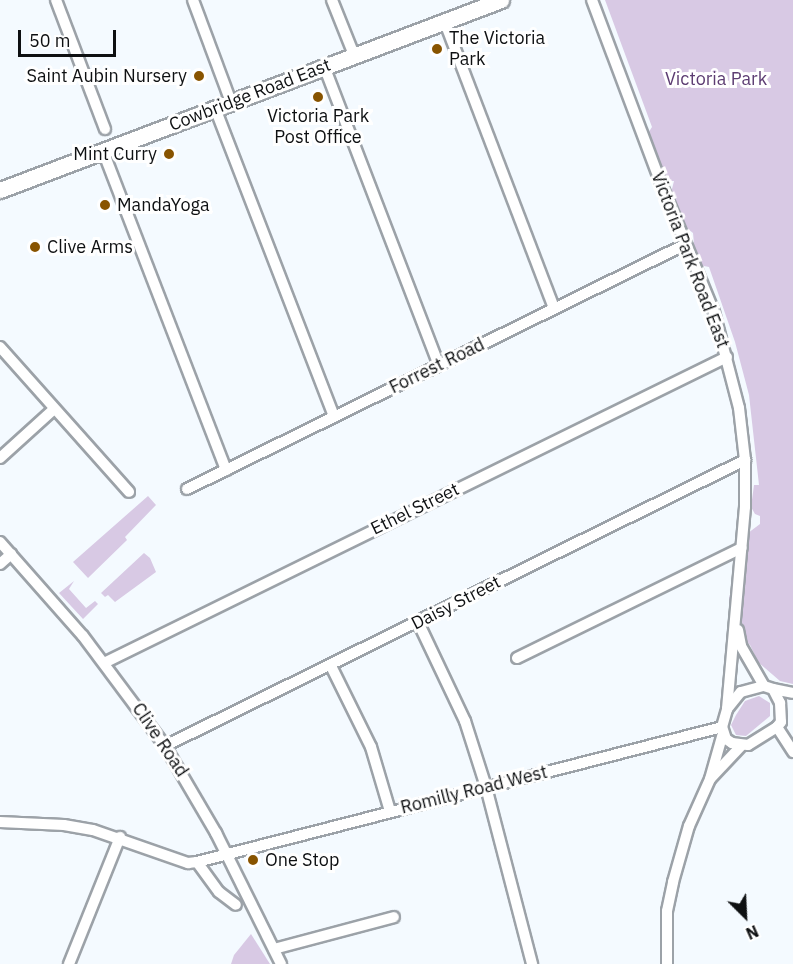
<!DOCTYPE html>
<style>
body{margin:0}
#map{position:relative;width:793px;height:964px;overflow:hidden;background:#f4faff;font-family:"IBM Plex Sans",sans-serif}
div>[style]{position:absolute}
.green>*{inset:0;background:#d8c9e4}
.roads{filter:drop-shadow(2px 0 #9ca2a8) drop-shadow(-2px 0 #9ca2a8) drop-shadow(0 2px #9ca2a8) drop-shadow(0 -2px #9ca2a8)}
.street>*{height:10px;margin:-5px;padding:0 5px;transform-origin:5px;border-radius:5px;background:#fff}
.secondary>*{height:15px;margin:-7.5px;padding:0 7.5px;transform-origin:7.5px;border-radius:7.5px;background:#fff}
.dots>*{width:16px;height:16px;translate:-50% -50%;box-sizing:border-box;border:3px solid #fff;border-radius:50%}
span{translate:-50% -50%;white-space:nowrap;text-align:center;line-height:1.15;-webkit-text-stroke:6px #fff;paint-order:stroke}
.poi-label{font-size:18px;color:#0e1012}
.left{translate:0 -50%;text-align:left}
.right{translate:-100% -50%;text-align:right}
.park-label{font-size:18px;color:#5c3c72}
.street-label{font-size:18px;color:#0e1012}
.north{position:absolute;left:715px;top:886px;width:60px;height:60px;-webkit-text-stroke:4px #fff;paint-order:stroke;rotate:156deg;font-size:16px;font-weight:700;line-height:24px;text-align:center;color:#0e1012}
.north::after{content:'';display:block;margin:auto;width:21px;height:27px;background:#0e1012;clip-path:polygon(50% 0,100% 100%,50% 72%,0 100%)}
.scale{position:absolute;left:18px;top:30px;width:98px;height:27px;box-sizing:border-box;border:3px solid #0e1012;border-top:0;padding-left:8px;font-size:18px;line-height:21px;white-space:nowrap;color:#0e1012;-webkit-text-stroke:4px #fff;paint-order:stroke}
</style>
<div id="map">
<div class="green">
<i style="clip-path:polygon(605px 0,793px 0,793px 684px,780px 681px,758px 662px,750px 645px,731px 628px,729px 622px,729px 598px,748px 533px,760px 524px,760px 516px,755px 514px,751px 507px,754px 485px,759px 485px,749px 395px,735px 342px,709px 267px,699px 265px,695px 255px,693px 233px,683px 225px,680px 213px,670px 197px,674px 181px,660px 181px,645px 138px,652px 127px)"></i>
<i style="clip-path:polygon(148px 496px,156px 505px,125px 537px,127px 540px,88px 578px,73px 562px)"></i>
<i style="clip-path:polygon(144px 553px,150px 558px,156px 572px,115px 602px,108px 595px,105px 597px,101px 593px)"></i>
<i style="clip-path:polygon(74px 581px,69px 589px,86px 608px,95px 601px,98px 604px,83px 619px,59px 593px)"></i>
<i style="clip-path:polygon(759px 696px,770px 703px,770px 716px,746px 736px,736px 735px,731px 725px,736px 715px,745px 701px)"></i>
<i style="clip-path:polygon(251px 934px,270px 964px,231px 964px,234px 955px)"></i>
</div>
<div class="roads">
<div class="street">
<i style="left:56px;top:0;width:138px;rotate:69.2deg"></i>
<i style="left:193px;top:0;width:109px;rotate:69.6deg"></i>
<i style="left:332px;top:0;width:59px;rotate:68.2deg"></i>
<i style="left:592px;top:0;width:193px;rotate:69.4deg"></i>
<i style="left:660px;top:181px;width:142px;rotate:67.6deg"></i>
<i style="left:714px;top:312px;width:99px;rotate:75.4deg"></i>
<i style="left:739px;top:408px;width:52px;rotate:83.4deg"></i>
<i style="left:745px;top:460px;width:47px;rotate:90deg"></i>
<i style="left:745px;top:507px;width:203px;rotate:95.1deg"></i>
<i style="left:444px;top:20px;width:308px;rotate:69.1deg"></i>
<i style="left:324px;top:66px;width:320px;rotate:69deg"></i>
<i style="left:215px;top:108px;width:331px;rotate:68.9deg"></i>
<i style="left:103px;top:151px;width:342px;rotate:68.9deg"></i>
<i style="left:0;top:347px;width:194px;rotate:48.3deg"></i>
<i style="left:0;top:458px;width:73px;rotate:-42.2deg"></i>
<i style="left:187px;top:489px;width:556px;rotate:-26.15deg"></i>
<i style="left:0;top:542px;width:125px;rotate:48.6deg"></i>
<i style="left:83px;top:636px;width:137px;rotate:53.3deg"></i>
<i style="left:165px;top:746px;width:101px;rotate:59.6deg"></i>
<i style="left:216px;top:833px;width:146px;rotate:63.6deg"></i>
<i style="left:0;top:564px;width:15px;rotate:-42deg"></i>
<i style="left:418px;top:622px;width:110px;rotate:64.6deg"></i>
<i style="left:465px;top:721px;width:69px;rotate:72.3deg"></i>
<i style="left:486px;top:787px;width:183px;rotate:75.4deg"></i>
<i style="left:738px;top:630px;width:16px;rotate:79deg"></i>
<i style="left:741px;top:646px;width:46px;rotate:60.1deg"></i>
<i style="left:517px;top:658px;width:250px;rotate:-26.1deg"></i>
<i style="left:104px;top:663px;width:694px;rotate:-26.16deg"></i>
<i style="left:331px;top:666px;width:90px;rotate:63.7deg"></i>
<i style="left:371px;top:747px;width:67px;rotate:73.5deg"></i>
<i style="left:764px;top:686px;width:9px;rotate:18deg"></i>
<i style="left:773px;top:689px;width:16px;rotate:63deg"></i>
<i style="left:780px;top:703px;width:19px;rotate:87deg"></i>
<i style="left:781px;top:722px;width:6px;rotate:129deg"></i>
<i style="left:777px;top:727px;width:34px;rotate:148deg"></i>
<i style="left:748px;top:745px;width:16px;rotate:-173deg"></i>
<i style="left:732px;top:743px;width:7px;rotate:-146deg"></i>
<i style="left:726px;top:739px;width:13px;rotate:-108deg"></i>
<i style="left:722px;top:727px;width:19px;rotate:-74deg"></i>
<i style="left:727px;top:709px;width:22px;rotate:-51deg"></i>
<i style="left:741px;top:692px;width:24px;rotate:-15deg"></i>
<i style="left:773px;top:689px;width:20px;rotate:11deg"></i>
<i style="left:777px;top:727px;width:30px;rotate:57deg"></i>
<i style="left:165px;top:746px;width:647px;rotate:-26.25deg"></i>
<i style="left:711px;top:778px;width:44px;rotate:-46.8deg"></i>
<i style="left:0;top:822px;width:64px;rotate:2.7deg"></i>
<i style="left:64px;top:825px;width:29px;rotate:10deg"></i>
<i style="left:93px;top:830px;width:101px;rotate:19.2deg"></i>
<i style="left:188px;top:863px;width:9px;rotate:-6deg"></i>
<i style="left:197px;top:862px;width:542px;rotate:-14.42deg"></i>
<i style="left:197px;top:862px;width:37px;rotate:54deg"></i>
<i style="left:219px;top:892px;width:21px;rotate:37deg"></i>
<i style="left:274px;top:949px;width:124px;rotate:-14.9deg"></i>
<i style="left:69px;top:964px;width:137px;rotate:-68.1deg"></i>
<i style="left:667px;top:964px;width:53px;rotate:-90deg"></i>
<i style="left:667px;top:911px;width:30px;rotate:-78deg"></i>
<i style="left:673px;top:882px;width:58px;rotate:-74.1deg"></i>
<i style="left:689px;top:826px;width:51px;rotate:-65.9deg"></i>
<i style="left:710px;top:779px;width:48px;rotate:-74.2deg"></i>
</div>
<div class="secondary">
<i style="left:0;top:190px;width:536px;rotate:-20.77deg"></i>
</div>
</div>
<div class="dots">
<i style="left:437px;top:49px;background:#885400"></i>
<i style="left:199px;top:76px;background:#885400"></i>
<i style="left:318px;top:97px;background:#885400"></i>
<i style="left:169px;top:154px;background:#885400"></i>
<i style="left:105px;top:205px;background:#885400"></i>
<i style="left:35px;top:247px;background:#885400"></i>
<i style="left:253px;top:860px;background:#885400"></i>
</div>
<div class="poi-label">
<span class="left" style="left:449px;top:49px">The Victoria<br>Park</span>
<span class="right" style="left:187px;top:76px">Saint Aubin Nursery</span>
<span style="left:318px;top:127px">Victoria Park<br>Post Office</span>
<span class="right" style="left:157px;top:154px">Mint Curry</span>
<span class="left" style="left:117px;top:205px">MandaYoga</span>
<span class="left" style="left:47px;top:247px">Clive Arms</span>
<span class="left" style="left:265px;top:860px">One Stop</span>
</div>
<div class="park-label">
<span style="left:716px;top:79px">Victoria Park</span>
</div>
<div class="street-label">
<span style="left:250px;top:95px;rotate:-21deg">Cowbridge Road East</span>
<span style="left:690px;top:260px;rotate:69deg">Victoria Park Road East</span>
<span style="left:437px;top:366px;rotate:-26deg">Forrest Road</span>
<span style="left:415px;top:509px;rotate:-26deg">Ethel Street</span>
<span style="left:456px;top:603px;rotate:-27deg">Daisy Street</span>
<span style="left:160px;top:740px;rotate:56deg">Clive Road</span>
<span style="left:474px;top:790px;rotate:-14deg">Romilly Road West</span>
</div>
<div class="north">N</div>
<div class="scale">50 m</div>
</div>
